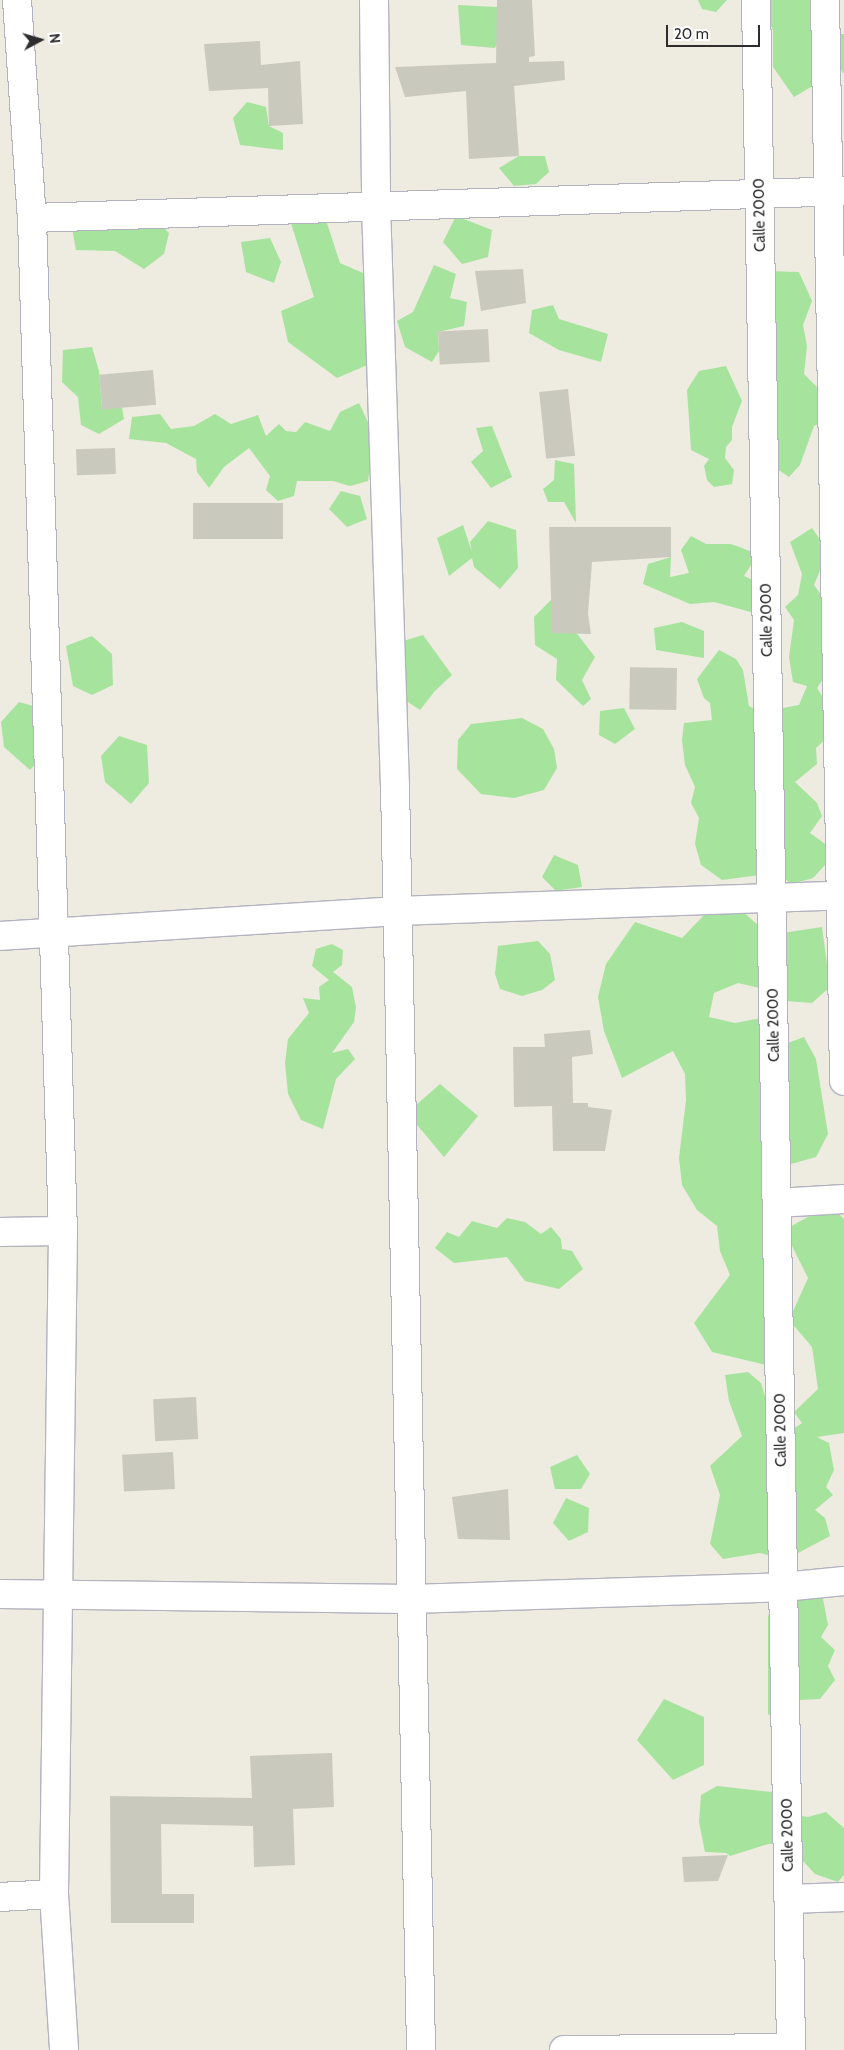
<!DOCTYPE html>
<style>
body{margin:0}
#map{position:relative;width:844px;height:2050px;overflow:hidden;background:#eeebe0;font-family:Cabin,sans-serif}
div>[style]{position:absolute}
.green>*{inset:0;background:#a6e49d}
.building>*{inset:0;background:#cac9be;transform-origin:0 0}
.roads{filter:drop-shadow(1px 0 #b3b3c0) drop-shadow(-1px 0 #b3b3c0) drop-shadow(0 1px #b3b3c0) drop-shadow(0 -1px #b3b3c0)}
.minor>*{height:28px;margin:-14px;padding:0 14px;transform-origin:14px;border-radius:14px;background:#fff}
.tertiary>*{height:28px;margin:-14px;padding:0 14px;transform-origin:14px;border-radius:14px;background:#fff}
span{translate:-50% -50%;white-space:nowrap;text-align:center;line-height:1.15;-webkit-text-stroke:4.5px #fff;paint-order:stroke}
.street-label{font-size:15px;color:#2d2d2d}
.north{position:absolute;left:15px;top:15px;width:50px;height:50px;-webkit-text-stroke:4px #fff;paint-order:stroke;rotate:84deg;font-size:14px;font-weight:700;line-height:20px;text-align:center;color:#2d2d2d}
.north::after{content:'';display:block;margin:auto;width:18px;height:22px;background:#2d2d2d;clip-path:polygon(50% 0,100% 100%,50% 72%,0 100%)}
.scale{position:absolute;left:666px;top:25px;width:94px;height:22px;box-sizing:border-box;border:2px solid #2d2d2d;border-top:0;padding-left:6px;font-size:15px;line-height:18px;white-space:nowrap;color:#2d2d2d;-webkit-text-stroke:4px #fff;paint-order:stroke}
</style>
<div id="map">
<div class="green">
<i style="clip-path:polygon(698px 0,727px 0,716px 12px,702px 9px)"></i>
<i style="clip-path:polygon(764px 0,822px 0,826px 78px,794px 97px,773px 67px,773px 30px,763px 10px)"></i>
<i style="clip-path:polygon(458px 5px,497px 7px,508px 23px,495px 48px,461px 45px)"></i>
<i style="clip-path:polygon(836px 34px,844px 34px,844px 74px,833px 58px)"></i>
<i style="clip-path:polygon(247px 102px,266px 107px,269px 126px,283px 133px,283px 150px,240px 145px,233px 118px)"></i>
<i style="clip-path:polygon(519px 156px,545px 156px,549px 172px,536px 184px,514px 186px,499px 168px)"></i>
<i style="clip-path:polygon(150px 213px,169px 233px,164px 254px,144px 269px,115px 251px,76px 250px,70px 217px)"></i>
<i style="clip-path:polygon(456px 216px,492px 230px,488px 257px,462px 264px,443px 242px)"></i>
<i style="clip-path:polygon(325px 217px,340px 263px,363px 273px,372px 363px,337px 378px,288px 342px,281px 311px,314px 297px,291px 223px)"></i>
<i style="clip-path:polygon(270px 238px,281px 262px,274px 283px,246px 272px,241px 242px)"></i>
<i style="clip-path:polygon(434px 265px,456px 274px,450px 298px,467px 302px,464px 326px,438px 332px,439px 351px,432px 362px,405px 347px,397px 321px,413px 312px)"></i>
<i style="clip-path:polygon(768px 271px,799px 272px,812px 301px,803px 325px,807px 346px,804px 374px,819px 389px,822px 422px,814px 426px,800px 465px,789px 477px,761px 458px,767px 335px,776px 326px,765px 314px)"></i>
<i style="clip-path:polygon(553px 305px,559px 319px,608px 334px,601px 362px,559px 350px,529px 333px,532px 310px)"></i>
<i style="clip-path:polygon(92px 347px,99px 371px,102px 408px,122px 407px,124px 419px,99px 434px,81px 425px,78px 397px,62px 382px,63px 350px)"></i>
<i style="clip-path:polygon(726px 366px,742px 401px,732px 427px,732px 440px,726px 447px,725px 458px,734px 470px,732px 484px,714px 487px,707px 480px,704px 466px,709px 459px,691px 450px,687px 390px,699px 371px)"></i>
<i style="clip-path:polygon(359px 403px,374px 435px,368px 481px,350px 486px,333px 481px,297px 481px,294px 496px,278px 501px,266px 490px,270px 476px,249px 448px,224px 467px,209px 488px,197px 472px,196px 459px,166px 443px,129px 439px,132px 417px,160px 414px,171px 429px,194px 426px,215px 414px,231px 424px,258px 415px,266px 436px,279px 424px,286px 431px,296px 432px,305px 422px,330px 431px,340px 412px)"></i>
<i style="clip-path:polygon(492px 426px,512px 477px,491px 488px,471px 462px,483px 451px,476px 428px)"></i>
<i style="clip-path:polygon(555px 460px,574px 464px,576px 523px,564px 502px,548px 502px,543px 489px,554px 480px)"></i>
<i style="clip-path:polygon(341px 491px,360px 496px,367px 519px,347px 527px,329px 509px)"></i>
<i style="clip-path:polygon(488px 521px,516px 530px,518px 568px,500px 589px,474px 567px,472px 558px,449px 576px,437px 538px,463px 525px,472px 552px,470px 542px)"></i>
<i style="clip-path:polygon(812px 528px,828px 551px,814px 585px,827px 603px,822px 634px,829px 670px,817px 688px,831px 710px,833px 732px,816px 748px,817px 764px,795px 782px,817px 803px,822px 816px,810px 833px,828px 846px,826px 864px,813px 878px,792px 884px,775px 873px,722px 880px,701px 865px,695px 844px,699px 818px,691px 803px,695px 787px,685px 765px,682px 740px,684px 723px,712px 720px,710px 703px,704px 698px,697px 679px,719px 650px,736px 659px,743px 670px,749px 706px,776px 720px,783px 708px,799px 705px,807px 686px,793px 682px,789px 657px,794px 620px,785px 607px,798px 595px,802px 574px,790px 542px)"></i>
<i style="clip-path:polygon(691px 536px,706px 544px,731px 544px,758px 554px,744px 576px,766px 586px,758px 614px,714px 602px,690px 604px,643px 584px,648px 564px,671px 557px,670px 577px,689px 573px,681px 550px)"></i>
<i style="clip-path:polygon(551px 600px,595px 657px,582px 680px,591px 699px,583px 706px,556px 680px,557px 659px,535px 645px,534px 617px)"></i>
<i style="clip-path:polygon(682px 622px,704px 631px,704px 658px,656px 650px,654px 628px)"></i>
<i style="clip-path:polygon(423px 635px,452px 675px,435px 691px,420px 710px,402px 698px,406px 675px,398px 661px,400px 642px)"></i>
<i style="clip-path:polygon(92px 636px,112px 654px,113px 685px,92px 695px,73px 686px,66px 646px)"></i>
<i style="clip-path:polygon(19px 702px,47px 710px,49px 749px,30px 770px,4px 747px,1px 722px)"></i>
<i style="clip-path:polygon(624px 708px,635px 729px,615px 744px,599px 735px,600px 711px)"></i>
<i style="clip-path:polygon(522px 718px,543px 729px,554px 749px,557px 768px,544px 790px,514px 798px,481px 794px,457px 769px,458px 740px,471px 724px)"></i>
<i style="clip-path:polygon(119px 736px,147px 745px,149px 783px,131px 804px,105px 782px,101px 756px)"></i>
<i style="clip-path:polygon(554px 855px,578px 865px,582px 887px,556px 891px,542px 877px)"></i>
<i style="clip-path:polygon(709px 910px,741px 910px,769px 935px,822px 927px,830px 987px,812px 1003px,786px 1001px,764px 989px,738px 983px,714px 993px,709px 1017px,735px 1023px,761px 1018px,774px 1048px,804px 1037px,816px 1059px,828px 1134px,816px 1157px,791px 1164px,779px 1186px,778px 1368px,712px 1352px,694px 1323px,730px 1275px,720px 1251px,717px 1226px,697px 1210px,682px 1185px,679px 1158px,686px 1100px,685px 1074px,673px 1051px,622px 1078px,604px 1031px,598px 997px,606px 964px,635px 922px,682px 938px)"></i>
<i style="clip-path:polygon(538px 941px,550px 954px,555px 980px,542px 990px,522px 996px,500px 989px,495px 974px,498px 946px)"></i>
<i style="clip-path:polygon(332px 944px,343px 950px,342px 965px,333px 972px,352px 987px,356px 1008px,354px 1022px,332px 1053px,348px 1049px,355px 1059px,336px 1079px,323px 1129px,301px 1120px,288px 1094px,285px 1063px,288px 1039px,309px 1013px,303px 998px,320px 1000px,319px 987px,329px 980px,312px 966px,316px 949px)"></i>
<i style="clip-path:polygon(440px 1084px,478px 1116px,444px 1157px,407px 1113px)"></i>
<i style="clip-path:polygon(830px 1205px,844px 1219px,844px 1433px,817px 1437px,829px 1443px,834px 1470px,826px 1487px,833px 1495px,815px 1510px,825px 1518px,830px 1536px,785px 1560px,760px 1553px,723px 1559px,710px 1544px,720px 1495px,710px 1466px,742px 1436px,729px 1401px,725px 1375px,748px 1372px,761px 1383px,766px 1400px,767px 1430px,781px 1448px,787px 1433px,802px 1423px,794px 1412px,818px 1389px,812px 1347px,789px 1320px,808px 1278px,784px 1230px)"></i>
<i style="clip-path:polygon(507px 1218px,525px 1222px,541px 1234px,551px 1227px,561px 1239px,562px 1249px,572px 1251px,583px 1269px,559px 1289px,525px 1281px,507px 1257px,454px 1263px,435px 1248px,447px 1232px,459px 1237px,472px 1221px,497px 1228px)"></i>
<i style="clip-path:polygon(577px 1455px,590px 1474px,581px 1489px,555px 1489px,550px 1467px)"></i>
<i style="clip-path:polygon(566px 1498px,589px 1508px,588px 1532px,569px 1541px,553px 1523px)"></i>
<i style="clip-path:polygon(786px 1584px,816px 1588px,823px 1599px,828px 1625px,821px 1637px,835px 1650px,828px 1666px,835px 1680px,820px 1699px,799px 1700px,768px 1715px,768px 1616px)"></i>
<i style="clip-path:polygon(664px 1699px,704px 1717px,704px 1765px,673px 1780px,637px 1740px)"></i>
<i style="clip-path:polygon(717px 1786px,772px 1792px,794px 1815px,808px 1817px,826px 1812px,844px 1828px,844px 1875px,838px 1882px,815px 1874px,786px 1843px,768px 1844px,730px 1856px,726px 1853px,705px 1852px,699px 1822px,701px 1795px)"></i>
</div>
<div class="building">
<i style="clip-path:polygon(497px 0,532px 0,535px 56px,529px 57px,529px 62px,564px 61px,565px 80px,514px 86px,519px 156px,469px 159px,466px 91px,405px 97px,395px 67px,496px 63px)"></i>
<i style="clip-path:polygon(260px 41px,261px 65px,300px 61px,303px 124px,269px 126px,268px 88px,209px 91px,204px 44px)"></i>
<i style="clip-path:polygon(523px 269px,526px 303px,481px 311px,475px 271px)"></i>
<i style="left:488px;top:329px;width:33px;height:50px;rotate:87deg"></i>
<i style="left:153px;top:370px;width:35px;height:54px;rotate:85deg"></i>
<i style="left:568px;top:389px;width:67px;height:29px;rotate:84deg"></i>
<i style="left:115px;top:448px;width:26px;height:39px;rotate:88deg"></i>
<i style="left:193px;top:503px;width:90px;height:36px"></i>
<i style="clip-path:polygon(549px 527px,671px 527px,671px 557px,592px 562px,588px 614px,591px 634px,552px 633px)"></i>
<i style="left:677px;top:668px;width:42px;height:47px;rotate:91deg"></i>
<i style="clip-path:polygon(590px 1030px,593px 1054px,572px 1057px,573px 1103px,588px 1103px,588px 1107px,612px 1110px,605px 1151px,553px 1151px,552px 1106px,514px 1107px,513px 1047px,545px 1047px,544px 1034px)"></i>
<i style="left:196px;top:1397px;width:42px;height:43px;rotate:87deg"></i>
<i style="left:173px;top:1452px;width:37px;height:51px;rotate:87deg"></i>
<i style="clip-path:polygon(508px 1489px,510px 1540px,458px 1539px,452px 1497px)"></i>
<i style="clip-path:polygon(332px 1753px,334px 1807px,293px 1809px,295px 1865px,254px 1867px,253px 1826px,161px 1824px,162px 1894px,194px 1894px,194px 1923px,111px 1923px,110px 1796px,252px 1798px,250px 1756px)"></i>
<i style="clip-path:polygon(728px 1855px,718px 1881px,684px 1882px,682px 1857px)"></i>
</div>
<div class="roads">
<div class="minor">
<i style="left:17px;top:0;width:219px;rotate:86.1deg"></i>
<i style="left:32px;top:218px;width:1013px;rotate:88.25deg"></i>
<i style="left:63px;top:1231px;width:663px;rotate:90.78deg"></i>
<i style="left:54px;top:1894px;width:156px;rotate:86.3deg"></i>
<i style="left:374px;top:0;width:205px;rotate:89.4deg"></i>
<i style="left:376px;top:205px;width:581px;rotate:88.13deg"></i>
<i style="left:395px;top:786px;width:1264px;rotate:88.82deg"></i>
<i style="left:32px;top:218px;width:812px;rotate:-1.9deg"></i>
<i style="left:0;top:936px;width:397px;rotate:-3.6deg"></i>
<i style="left:396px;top:911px;width:448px;rotate:-2deg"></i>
<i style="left:0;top:1232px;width:63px;rotate:-0.9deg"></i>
<i style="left:0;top:1594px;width:411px;rotate:0.7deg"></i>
<i style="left:411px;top:1599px;width:372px;rotate:-1.8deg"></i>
<i style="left:783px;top:1587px;width:61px;rotate:-5.6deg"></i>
<i style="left:0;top:1897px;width:54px;rotate:-3.2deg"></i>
<i style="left:789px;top:1899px;width:55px;rotate:-2.1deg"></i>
<i style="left:564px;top:2050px;width:227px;rotate:-0.5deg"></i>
</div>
<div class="tertiary">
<i style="left:756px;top:0;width:2050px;rotate:89.02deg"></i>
<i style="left:825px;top:0;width:1081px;rotate:88.99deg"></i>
<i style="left:777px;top:1203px;width:67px;rotate:-3.4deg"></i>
</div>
</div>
<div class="street-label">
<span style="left:760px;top:215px;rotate:-91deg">Calle 2000</span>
<span style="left:767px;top:620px;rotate:-91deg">Calle 2000</span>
<span style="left:774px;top:1025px;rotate:-91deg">Calle 2000</span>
<span style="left:781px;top:1430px;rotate:-91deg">Calle 2000</span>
<span style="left:788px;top:1835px;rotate:-91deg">Calle 2000</span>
</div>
<div class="north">N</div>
<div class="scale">20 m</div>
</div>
